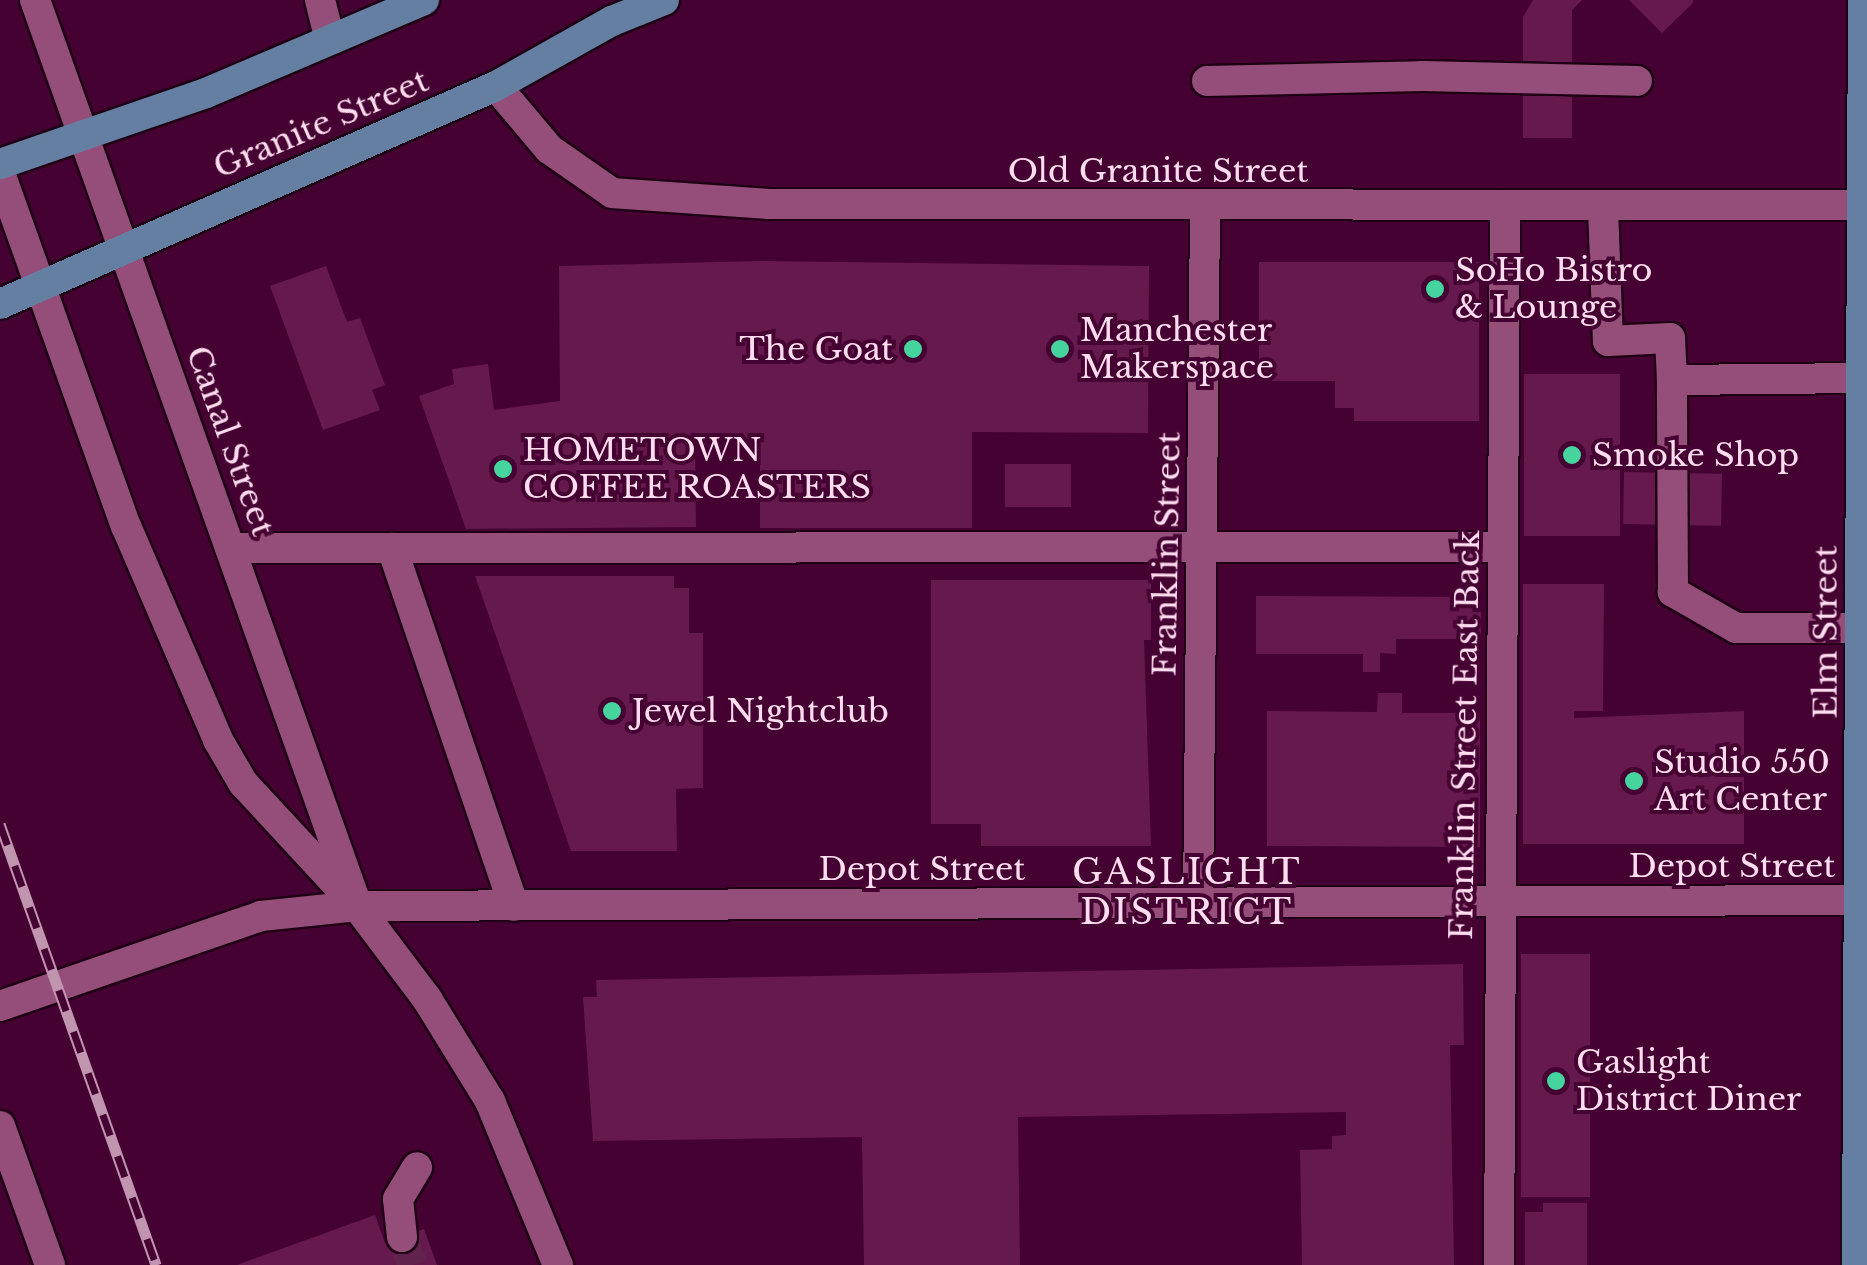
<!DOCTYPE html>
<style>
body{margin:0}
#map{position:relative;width:1867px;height:1265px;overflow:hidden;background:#450132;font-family:"Libre Baskerville",serif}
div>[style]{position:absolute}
.building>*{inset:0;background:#65194c;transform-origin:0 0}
.minor-tunnel>*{height:30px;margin-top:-15px;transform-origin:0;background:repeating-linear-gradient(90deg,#61224e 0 30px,transparent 0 45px)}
.roads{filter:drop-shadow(2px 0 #1f0115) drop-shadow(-2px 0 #1f0115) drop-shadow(0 2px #1f0115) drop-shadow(0 -2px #1f0115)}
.minor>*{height:30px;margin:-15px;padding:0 15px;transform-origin:15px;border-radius:15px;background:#954e7a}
.major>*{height:30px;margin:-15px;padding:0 15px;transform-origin:15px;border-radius:15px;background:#657fa3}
.rail>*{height:11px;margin-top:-5.5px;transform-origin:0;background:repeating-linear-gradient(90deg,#450132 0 22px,#c194b0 0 44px);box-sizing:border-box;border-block:2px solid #c194b0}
.dots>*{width:28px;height:28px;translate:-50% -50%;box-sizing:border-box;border:5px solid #450132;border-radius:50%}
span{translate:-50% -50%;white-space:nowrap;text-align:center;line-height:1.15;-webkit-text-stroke:8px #450132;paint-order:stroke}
.street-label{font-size:32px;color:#ffddef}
.poi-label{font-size:32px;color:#ffddef}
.left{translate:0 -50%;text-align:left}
.right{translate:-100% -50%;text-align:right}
.neighbourhood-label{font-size:35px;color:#ffddef;letter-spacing:2.5px}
</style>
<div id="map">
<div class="building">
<i style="clip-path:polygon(1533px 0,1582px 0,1572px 10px,1572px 138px,1523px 138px,1523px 17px)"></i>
<i style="clip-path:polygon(1629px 0,1693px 0,1693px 3px,1662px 33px)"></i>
<i style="clip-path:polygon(759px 261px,1149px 266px,1148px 433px,972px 432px,972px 528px,760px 528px,760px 442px,695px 442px,696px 527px,466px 529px,419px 396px,454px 384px,452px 369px,488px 364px,494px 410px,560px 401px,559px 266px)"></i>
<i style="clip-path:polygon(1259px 262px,1479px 262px,1479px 421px,1354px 421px,1354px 408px,1335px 408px,1335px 381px,1259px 381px)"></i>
<i style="clip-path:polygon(326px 266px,347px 322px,360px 318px,385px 385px,372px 390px,380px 410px,323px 430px,270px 286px)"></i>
<i style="left:1524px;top:374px;width:96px;height:162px"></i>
<i style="left:1005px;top:464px;width:66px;height:43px"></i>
<i style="left:1624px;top:472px;width:98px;height:52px;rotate:1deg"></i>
<i style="clip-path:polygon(475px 576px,674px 576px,674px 588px,689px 588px,689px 633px,703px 633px,703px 788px,676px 789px,677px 851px,571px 851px)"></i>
<i style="clip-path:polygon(931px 580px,1151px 580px,1151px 640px,1144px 640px,1151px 846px,981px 846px,981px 824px,931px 824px)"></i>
<i style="clip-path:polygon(1523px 584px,1604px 584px,1603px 711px,1574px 711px,1574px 718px,1744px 711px,1744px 844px,1523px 844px)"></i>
<i style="clip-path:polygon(1256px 596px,1481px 597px,1481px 639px,1396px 639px,1396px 654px,1380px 653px,1380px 672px,1363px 672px,1363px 654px,1256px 654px)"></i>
<i style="clip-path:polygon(1378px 693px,1402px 693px,1402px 713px,1480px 713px,1480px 847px,1267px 846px,1267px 711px,1377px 712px)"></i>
<i style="left:1590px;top:954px;width:243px;height:69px;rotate:90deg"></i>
<i style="clip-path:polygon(1463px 964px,1464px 1045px,1450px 1045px,1454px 1265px,1302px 1265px,1300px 1150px,1332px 1149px,1332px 1136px,1346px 1135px,1346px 1112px,1018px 1117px,1020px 1265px,864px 1265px,862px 1137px,593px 1141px,583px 997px,597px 997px,596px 980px)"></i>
<i style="clip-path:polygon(1543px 1203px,1587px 1203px,1587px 1265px,1525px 1265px,1525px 1212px,1543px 1212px)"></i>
<i style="clip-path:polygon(375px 1215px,385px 1243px,424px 1229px,437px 1265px,237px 1265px)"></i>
</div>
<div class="minor-tunnel">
<i style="left:402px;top:1237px;width:30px;rotate:69deg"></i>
</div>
<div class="roads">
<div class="minor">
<i style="left:35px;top:0;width:952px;rotate:70.42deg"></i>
<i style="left:320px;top:0;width:41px;rotate:76deg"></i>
<i style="left:1207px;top:81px;width:215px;rotate:-1.3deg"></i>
<i style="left:1422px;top:76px;width:215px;rotate:1.3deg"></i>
<i style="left:496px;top:86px;width:82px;rotate:49.9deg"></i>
<i style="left:549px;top:149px;width:77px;rotate:34.9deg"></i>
<i style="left:612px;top:193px;width:157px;rotate:4deg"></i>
<i style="left:769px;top:204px;width:1094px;rotate:0.05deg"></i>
<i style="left:0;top:173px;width:375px;rotate:70.4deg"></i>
<i style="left:126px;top:526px;width:233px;rotate:66.7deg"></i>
<i style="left:218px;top:740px;width:50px;rotate:59.8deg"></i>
<i style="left:243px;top:783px;width:168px;rotate:47.2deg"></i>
<i style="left:357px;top:906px;width:116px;rotate:53deg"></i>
<i style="left:427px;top:999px;width:120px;rotate:58.3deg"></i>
<i style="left:490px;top:1101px;width:178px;rotate:67.5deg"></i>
<i style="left:1603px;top:207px;width:134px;rotate:87.9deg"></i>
<i style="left:1608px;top:341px;width:62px;rotate:-2.8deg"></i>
<i style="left:1670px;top:338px;width:42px;rotate:87.3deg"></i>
<i style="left:230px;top:548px;width:1272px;rotate:-0.05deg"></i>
<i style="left:392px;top:548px;width:378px;rotate:71.2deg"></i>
<i style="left:1861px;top:628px;width:125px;rotate:180deg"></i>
<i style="left:1736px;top:628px;width:73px;rotate:-150.3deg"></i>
<i style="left:1673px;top:592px;width:212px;rotate:-90.3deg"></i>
<i style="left:1672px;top:380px;width:190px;rotate:-0.6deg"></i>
<i style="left:1198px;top:903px;width:697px;rotate:-89.42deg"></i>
<i style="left:0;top:1006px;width:276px;rotate:-19deg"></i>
<i style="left:261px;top:916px;width:97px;rotate:-5.9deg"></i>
<i style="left:357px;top:906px;width:1510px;rotate:-0.23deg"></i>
<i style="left:0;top:1126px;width:148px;rotate:70.2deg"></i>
<i style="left:402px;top:1237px;width:38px;rotate:-96deg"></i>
<i style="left:398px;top:1199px;width:37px;rotate:-59deg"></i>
<i style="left:1499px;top:1265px;width:1059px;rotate:-89.68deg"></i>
</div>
<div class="major">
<i style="left:0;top:164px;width:218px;rotate:-19deg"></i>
<i style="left:206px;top:93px;width:237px;rotate:-23.1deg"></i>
<i style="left:0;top:304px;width:542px;rotate:-23.73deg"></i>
<i style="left:496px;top:86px;width:133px;rotate:-29.3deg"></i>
<i style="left:612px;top:21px;width:56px;rotate:-22deg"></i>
<i style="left:1857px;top:1265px;width:1265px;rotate:-89.73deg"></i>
</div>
</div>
<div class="rail">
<i style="left:0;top:824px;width:468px;rotate:70.5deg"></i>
</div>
<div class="dots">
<i style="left:1435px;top:289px;background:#46d49e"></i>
<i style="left:913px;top:349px;background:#46d49e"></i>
<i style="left:1060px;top:349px;background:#46d49e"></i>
<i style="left:1572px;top:455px;background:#46d49e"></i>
<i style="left:503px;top:469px;background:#46d49e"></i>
<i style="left:612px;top:711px;background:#46d49e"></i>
<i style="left:1634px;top:781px;background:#46d49e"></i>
<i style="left:1556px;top:1081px;background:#46d49e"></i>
</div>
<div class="street-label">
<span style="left:321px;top:124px;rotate:-23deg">Granite Street</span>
<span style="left:1158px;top:171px">Old Granite Street</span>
<span style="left:230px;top:441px;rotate:70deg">Canal Street</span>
<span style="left:1167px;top:554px;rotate:-89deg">Franklin Street</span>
<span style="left:1826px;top:632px;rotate:-90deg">Elm Street</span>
<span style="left:1465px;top:735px;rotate:-89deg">Franklin Street East Back</span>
<span style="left:1732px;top:866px">Depot Street</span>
<span style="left:922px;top:869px">Depot Street</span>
</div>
<div class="poi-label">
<span class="left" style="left:1455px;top:289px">SoHo Bistro<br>&amp; Lounge</span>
<span class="left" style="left:1080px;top:349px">Manchester<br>Makerspace</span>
<span class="right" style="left:893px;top:349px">The Goat</span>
<span class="left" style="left:523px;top:469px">HOMETOWN<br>COFFEE ROASTERS</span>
<span class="left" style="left:1592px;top:455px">Smoke Shop</span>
<span class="left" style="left:632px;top:711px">Jewel Nightclub</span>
<span class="left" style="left:1654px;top:781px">Studio 550<br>Art Center</span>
<span class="left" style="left:1576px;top:1081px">Gaslight<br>District Diner</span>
</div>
<div class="neighbourhood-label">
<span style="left:1187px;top:892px">GASLIGHT<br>DISTRICT</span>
</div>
</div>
